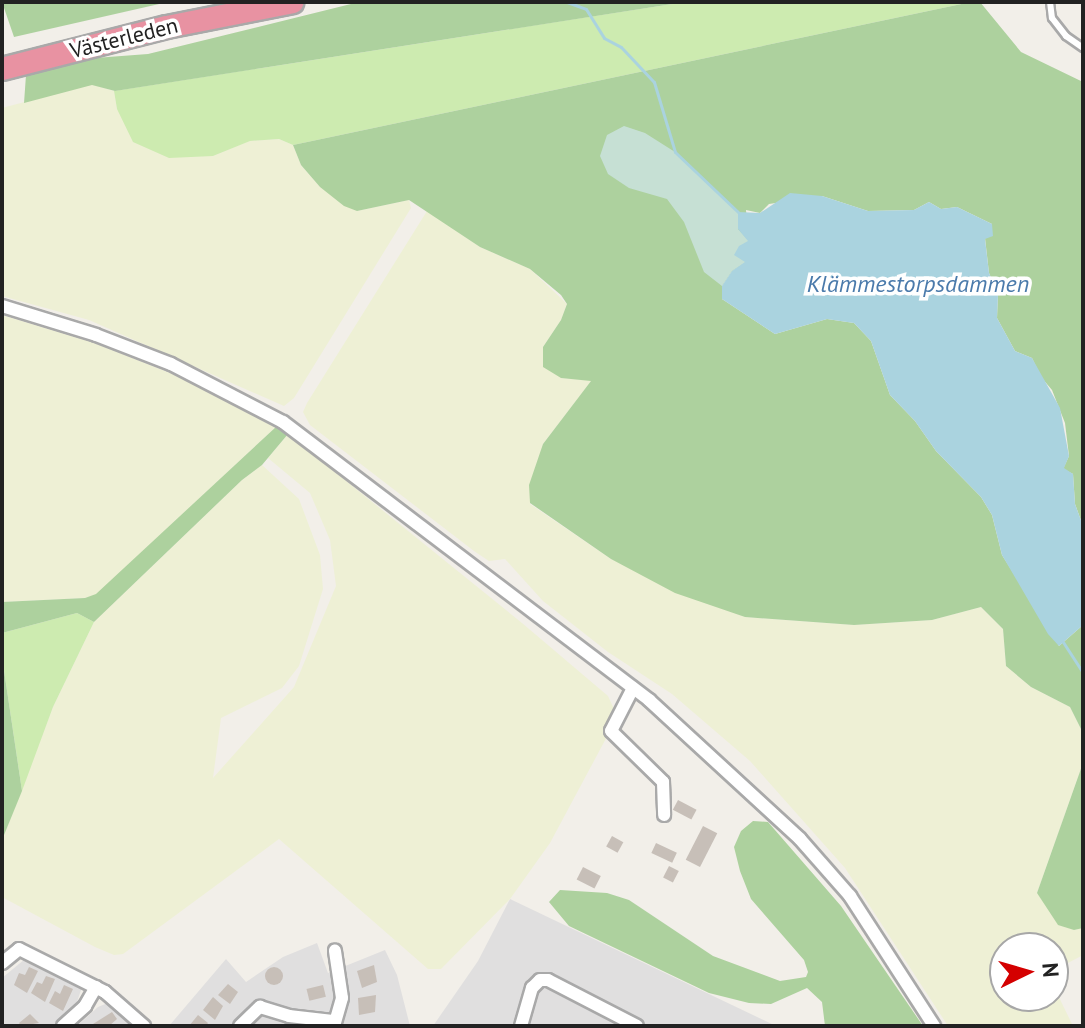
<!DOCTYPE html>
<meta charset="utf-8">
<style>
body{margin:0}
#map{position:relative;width:1085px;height:1028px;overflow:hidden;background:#f2efe9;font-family:"PT Sans",sans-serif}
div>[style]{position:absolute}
.residential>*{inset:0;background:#e0dfdf}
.farmland>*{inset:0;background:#eef0d5}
.grass>*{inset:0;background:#cdebb0}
.forest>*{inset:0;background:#add19e}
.wetland>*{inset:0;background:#c6e0d4}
.water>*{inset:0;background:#aad3df}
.stream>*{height:3px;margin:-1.5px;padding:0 1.5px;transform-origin:1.5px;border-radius:1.5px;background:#aad3df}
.building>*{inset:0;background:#c7bfb8;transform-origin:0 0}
.round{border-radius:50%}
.roads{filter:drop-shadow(2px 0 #a9a9a9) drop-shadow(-2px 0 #a9a9a9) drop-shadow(0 2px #a9a9a9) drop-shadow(0 -2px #a9a9a9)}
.lane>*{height:6px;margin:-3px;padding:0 3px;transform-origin:3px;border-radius:3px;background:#fff}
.street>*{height:12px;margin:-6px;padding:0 6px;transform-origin:6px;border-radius:6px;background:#fff}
.highway>*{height:22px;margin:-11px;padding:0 11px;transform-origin:11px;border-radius:11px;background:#e892a2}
span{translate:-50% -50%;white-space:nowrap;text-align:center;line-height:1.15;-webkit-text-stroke:7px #fff;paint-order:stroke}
.street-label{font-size:22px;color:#222}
.water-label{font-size:24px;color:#4a7aab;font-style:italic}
.frame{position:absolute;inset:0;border:4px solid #222;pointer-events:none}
.north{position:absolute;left:989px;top:932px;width:80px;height:80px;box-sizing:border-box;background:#fff;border:2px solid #a7a7a7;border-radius:50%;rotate:85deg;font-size:22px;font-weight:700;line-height:32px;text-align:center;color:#222}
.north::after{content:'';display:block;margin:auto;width:28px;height:36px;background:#d40000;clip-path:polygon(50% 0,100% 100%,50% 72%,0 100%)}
</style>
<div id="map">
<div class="residential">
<i style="clip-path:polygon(510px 899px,776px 1026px,433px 1026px,478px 961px)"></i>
<i style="clip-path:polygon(317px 943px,328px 973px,385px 950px,397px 975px,410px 1026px,169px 1026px,226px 959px,246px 982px,283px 957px)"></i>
<i style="clip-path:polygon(25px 959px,82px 987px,74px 1011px,57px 1026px,2px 1026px,2px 978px)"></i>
<i style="clip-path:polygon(122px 997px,151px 1026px,77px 1026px,98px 1007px)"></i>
</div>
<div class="farmland">
<i style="clip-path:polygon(92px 84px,114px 91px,117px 109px,213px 156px,249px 141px,279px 139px,293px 145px,301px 165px,320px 187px,357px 211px,409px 200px,411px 208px,294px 398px,284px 406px,89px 320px,2px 296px,2px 108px)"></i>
<i style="clip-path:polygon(427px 211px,480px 247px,530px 269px,567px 304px,561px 320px,543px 347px,561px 378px,592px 380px,543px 444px,530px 504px,611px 559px,745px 617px,854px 625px,932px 620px,981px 607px,1003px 629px,1006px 666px,1031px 687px,1070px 707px,1083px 733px,1083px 763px,1037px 893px,1074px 930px,1083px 928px,1083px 955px,1053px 971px,1053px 948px,1005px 948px,1005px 996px,1053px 996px,1053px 985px,1073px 1026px,948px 1026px,845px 868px,750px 761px,672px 694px,608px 652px,543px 601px,505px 559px,489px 561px,474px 551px,310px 425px,303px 412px,307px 403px)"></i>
<i style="clip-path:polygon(2px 315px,95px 343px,175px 375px,277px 426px,96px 595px,85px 598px,2px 602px)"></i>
<i style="clip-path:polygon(288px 434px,522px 623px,608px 696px,614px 709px,610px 731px,550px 843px,510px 899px,441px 969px,428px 969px,279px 839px,123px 954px,114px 955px,95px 947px,2px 897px,2px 840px,53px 707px,94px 622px,242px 480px,262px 465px,299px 499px,320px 555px,323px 589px,299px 666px,282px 688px,221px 718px,213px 778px,294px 687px,336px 586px,330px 540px,310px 493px,268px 458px)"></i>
</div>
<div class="grass">
<i style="clip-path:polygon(685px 2px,971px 2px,293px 145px,279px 139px,250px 141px,213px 156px,169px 158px,133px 142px,117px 109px,114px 91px)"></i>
<i style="clip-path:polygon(77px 613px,94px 622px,53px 707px,22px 791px,2px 657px,2px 633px)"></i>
</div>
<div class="forest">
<i style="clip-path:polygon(2px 2px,168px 2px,14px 37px)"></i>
<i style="clip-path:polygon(359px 2px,685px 2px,115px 91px,92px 85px,24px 103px,26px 75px,95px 58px,148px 54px)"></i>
<i style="clip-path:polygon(971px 2px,980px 2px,1021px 52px,1083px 82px,1083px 526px,1075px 504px,1073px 474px,1063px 469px,1069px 456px,1065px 423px,1052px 390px,1041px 377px,1032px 358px,1015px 351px,997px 318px,998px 294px,989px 273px,985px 238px,992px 224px,957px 207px,941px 209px,929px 202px,914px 210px,868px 211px,822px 196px,769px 204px,760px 213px,746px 210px,749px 241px,746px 262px,732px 271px,722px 286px,722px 299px,775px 334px,827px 319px,854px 323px,871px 341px,890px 395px,915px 421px,936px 451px,981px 497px,992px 515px,1002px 555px,1059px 646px,1083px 625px,1083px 733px,1070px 707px,1031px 687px,1006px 666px,1003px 629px,981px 607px,932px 620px,854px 625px,745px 617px,675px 593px,611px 559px,530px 503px,529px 485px,543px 444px,591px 381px,561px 378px,543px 367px,543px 347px,561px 320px,567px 304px,561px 295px,530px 269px,480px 247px,409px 200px,357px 211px,344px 206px,320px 187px,301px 165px,293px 145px)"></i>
<i style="clip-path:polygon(277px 426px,288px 434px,262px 465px,242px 480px,94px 622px,77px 613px,2px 633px,2px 602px,85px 598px,96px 594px)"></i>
<i style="clip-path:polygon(2px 657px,22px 791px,2px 840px)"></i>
<i style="clip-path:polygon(1083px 763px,1083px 928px,1074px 930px,1058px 925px,1037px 893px)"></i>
<i style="clip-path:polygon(753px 821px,768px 822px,841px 906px,923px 1026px,825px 1026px,822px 1002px,807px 988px,771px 1004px,749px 1003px,709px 993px,569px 926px,549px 902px,560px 890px,607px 893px,629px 900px,713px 956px,780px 981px,806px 977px,808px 972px,804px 960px,751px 899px,740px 871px,734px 847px,741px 831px)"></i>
</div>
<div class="wetland">
<i style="clip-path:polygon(624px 126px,645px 133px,675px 152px,738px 212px,738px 229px,749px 241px,746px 262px,732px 271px,722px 286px,704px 272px,684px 222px,667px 199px,629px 188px,608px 174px,600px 156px,607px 135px)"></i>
</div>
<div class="water">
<i style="clip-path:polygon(790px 193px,822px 196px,868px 211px,914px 210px,929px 202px,941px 209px,957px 207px,992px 224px,993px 236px,985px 239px,989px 273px,998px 294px,997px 318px,1015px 351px,1032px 358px,1060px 408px,1069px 456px,1064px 468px,1073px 474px,1075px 504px,1083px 526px,1083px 625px,1059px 646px,1048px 634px,1002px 555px,992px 515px,981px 497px,936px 451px,915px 421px,890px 395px,871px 341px,854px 323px,827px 319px,775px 334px,722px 299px,722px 286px,732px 271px,745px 262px,734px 255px,739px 246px,748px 241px,738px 229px,738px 212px,760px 213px)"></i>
</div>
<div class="stream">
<i style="left:567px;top:2px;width:20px;rotate:20deg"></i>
<i style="left:586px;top:9px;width:34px;rotate:58deg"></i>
<i style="left:604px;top:38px;width:19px;rotate:28deg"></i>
<i style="left:621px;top:47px;width:48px;rotate:46.7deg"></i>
<i style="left:654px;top:82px;width:73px;rotate:73.3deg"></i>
<i style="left:675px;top:152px;width:87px;rotate:43.6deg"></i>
<i style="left:1063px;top:642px;width:37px;rotate:57deg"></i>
</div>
<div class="building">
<i style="left:678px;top:800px;width:21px;height:11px;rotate:28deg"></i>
<i style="left:703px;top:826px;width:16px;height:38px;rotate:27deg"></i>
<i style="left:612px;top:836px;width:13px;height:12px;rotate:29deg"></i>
<i style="left:656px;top:843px;width:23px;height:11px;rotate:25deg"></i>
<i style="left:669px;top:866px;width:11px;height:13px;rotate:27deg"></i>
<i style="left:583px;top:867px;width:20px;height:14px;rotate:27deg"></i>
<i style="clip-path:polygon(374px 965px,377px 982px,362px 988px,357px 971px)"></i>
<i style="clip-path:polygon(29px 967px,38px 971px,27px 993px,14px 985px,19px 973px,25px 975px)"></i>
<i class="round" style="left:265px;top:967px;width:18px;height:18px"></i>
<i style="clip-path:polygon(46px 976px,55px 979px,45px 1002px,31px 993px,37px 982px,42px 984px)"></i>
<i style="clip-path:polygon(228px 984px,238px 992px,230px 1004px,218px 995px)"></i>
<i style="clip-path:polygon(64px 985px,73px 989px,63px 1011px,49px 1003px,55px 991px,60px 994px)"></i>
<i style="left:323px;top:985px;width:12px;height:17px;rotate:76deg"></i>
<i style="clip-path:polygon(376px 995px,375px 1012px,359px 1015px,358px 998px)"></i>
<i style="clip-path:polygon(213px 997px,223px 1006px,215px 1020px,203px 1010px)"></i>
<i style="clip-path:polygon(112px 1012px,117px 1019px,109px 1026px,93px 1024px)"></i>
<i style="clip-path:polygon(30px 1014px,39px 1023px,21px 1026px,19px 1023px)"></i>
<i style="clip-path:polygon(198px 1015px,208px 1023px,206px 1026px,189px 1026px)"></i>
</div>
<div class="roads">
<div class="lane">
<i style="left:1050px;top:2px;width:16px;rotate:83deg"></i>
<i style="left:1052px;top:18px;width:23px;rotate:52deg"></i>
<i style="left:1066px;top:36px;width:21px;rotate:35deg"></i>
</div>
<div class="street">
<i style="left:2px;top:306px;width:98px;rotate:17.1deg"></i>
<i style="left:96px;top:335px;width:80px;rotate:21.1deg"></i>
<i style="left:171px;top:364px;width:126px;rotate:27.4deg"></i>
<i style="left:283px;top:422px;width:460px;rotate:37.2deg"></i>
<i style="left:649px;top:700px;width:205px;rotate:42.6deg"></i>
<i style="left:800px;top:839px;width:76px;rotate:48.7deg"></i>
<i style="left:850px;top:896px;width:155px;rotate:57.1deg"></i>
<i style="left:633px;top:688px;width:48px;rotate:117.1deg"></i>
<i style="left:611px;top:731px;width:73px;rotate:44.4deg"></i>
<i style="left:663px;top:782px;width:33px;rotate:88deg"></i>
<i style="left:2px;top:963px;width:22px;rotate:-39deg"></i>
<i style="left:19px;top:949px;width:96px;rotate:26.6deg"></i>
<i style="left:105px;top:992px;width:52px;rotate:41.1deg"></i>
<i style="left:63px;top:1026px;width:30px;rotate:-42deg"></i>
<i style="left:85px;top:1006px;width:22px;rotate:-60deg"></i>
<i style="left:240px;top:1026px;width:28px;rotate:-44deg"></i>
<i style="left:260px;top:1007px;width:30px;rotate:17deg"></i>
<i style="left:289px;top:1016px;width:44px;rotate:6.5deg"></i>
<i style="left:334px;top:1026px;width:29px;rotate:-74deg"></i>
<i style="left:342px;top:998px;width:48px;rotate:-98.5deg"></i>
<i style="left:521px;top:1026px;width:40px;rotate:-74deg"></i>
<i style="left:532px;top:988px;width:11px;rotate:-45deg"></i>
<i style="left:540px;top:980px;width:8px"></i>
<i style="left:548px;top:980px;width:100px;rotate:27.3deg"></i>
</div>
<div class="highway">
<i style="left:2px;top:69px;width:170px;rotate:-14.3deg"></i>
<i style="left:167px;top:27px;width:128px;rotate:-11.2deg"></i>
</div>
</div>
<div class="street-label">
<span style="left:124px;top:38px;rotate:-14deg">Västerleden</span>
</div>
<div class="water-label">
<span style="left:918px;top:284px">Klämmestorpsdammen</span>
</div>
<div class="frame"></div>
<div class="north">N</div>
</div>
